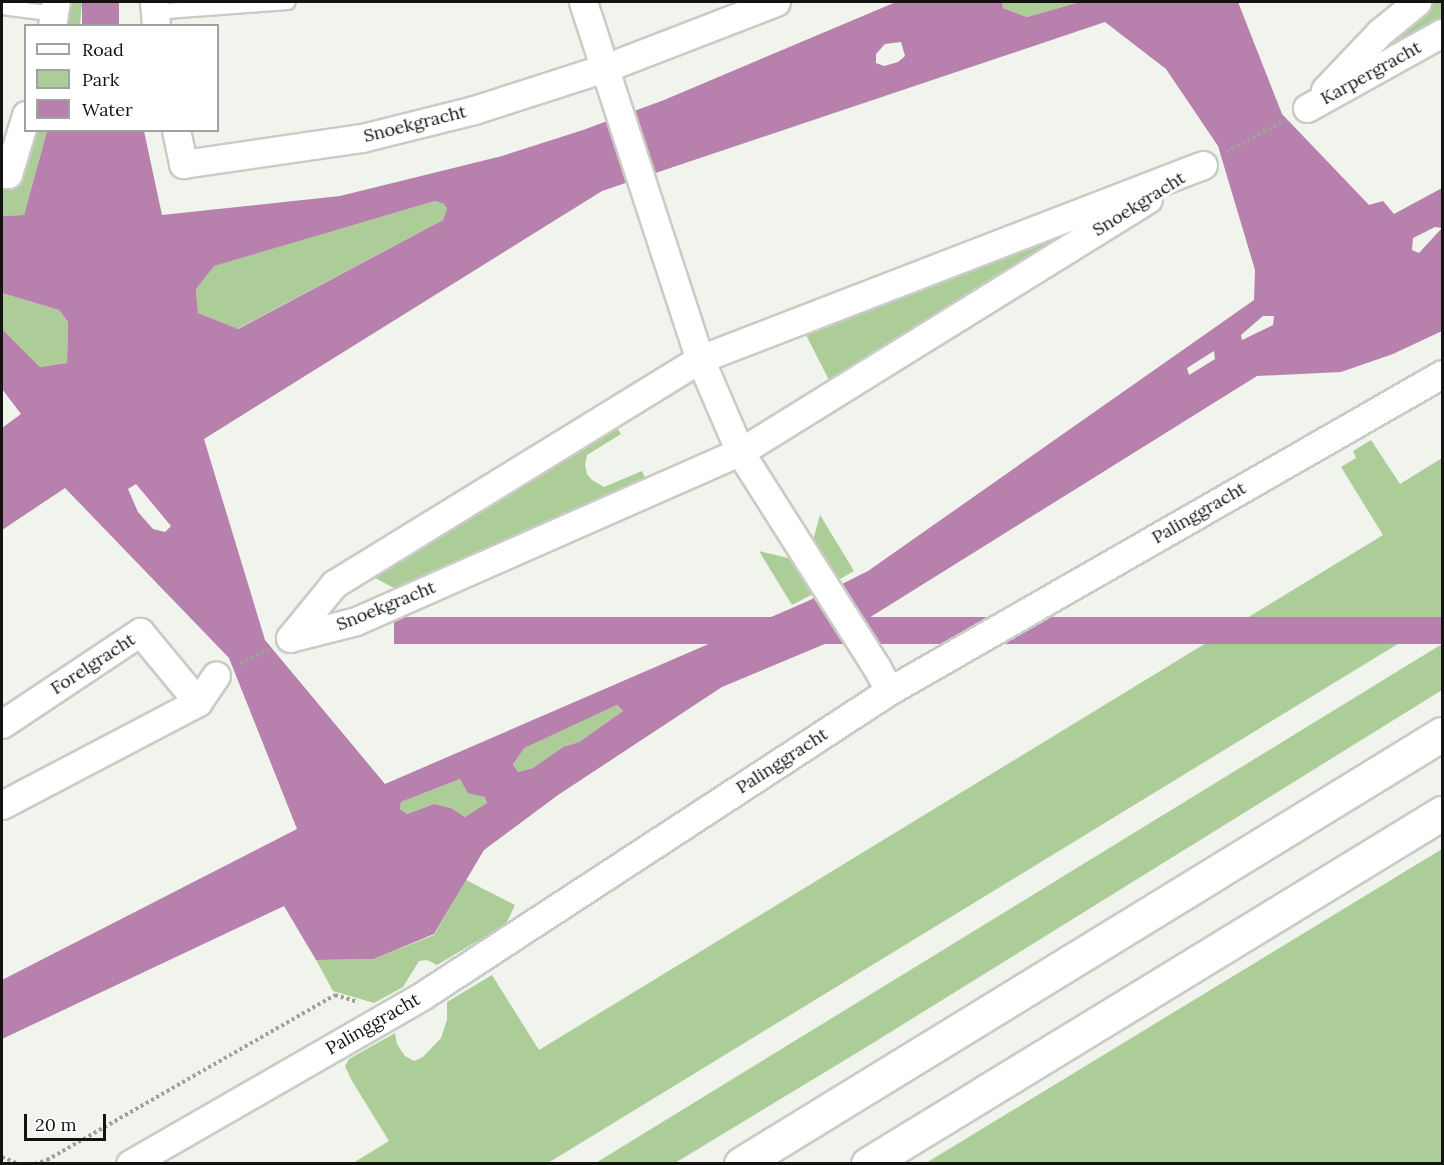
<!DOCTYPE html>
<style>
body{margin:0}
#map{position:relative;width:1444px;height:1165px;overflow:hidden;background:#f0f4ed;font-family:Lora,serif}
div>[style]{position:absolute}
.green>*{inset:0;background:#accd97}
.water>*{inset:0;background:#b880ad;transform-origin:0 0}
.path>*{height:4px;margin-top:-2px;transform-origin:0;background:repeating-linear-gradient(90deg,#9ea09b 0 3px,transparent 0 6px)}
.roads{filter:drop-shadow(2px 0 #c9ccc6) drop-shadow(-2px 0 #c9ccc6) drop-shadow(0 2px #c9ccc6) drop-shadow(0 -2px #c9ccc6)}
.lane>*{height:14px;margin:-7px;padding:0 7px;transform-origin:7px;border-radius:7px;background:#fff}
.street>*{height:27px;margin:-13.5px;padding:0 13.5px;transform-origin:13.5px;border-radius:13.5px;background:#fff}
.highway>*{height:33px;margin:-16.5px;padding:0 16.5px;transform-origin:16.5px;border-radius:16.5px;background:#fff}
span{translate:-50% -50%;white-space:nowrap;text-align:center;line-height:1.15;-webkit-text-stroke:6px #fff;paint-order:stroke}
.street-label{font-size:18px;color:#131412}
.frame{position:absolute;inset:0;border:3px solid #131412;pointer-events:none}
.legend{position:absolute;left:24px;top:24px;width:195px;height:108px;box-sizing:border-box;background:#fff;border:2px solid #a1a1a0;margin:0;padding:8px 10px;list-style:none;font-size:18px;color:#131412}
.legend li{display:flex;align-items:center;gap:12px;height:30px}
.legend b{width:30px;border:2px solid #a1a1a0}
.scale{position:absolute;left:24px;top:1114px;width:82px;height:27px;box-sizing:border-box;border:3px solid #131412;border-top:0;padding-left:8px;font-size:18px;line-height:21px;white-space:nowrap;color:#131412;-webkit-text-stroke:4px #fff;paint-order:stroke}
</style>
<div id="map">
<div class="green">
<i style="clip-path:polygon(61px 2px,82px 2px,80px 25px,66px 25px,68px 14px)"></i>
<i style="clip-path:polygon(1002px 2px,1080px 2px,1027px 17px,1003px 8px)"></i>
<i style="clip-path:polygon(1432px 2px,1442px 2px,1442px 23px,1392px 53px,1384px 41px)"></i>
<i style="clip-path:polygon(28px 131px,47px 131px,24px 215px,2px 216px,2px 176px)"></i>
<i style="clip-path:polygon(435px 201px,444px 204px,447px 209px,443px 220px,237px 329px,198px 313px,196px 289px,213px 266px)"></i>
<i style="clip-path:polygon(1055px 229px,1065px 245px,832px 386px,803px 329px)"></i>
<i style="clip-path:polygon(2px 293px,59px 310px,68px 322px,67px 363px,40px 367px,2px 329px)"></i>
<i style="clip-path:polygon(613px 421px,621px 434px,587px 455px,585px 465px,587px 474px,592px 480px,604px 487px,642px 471px,647px 482px,398px 590px,369px 575px)"></i>
<i style="clip-path:polygon(1371px 440px,1400px 484px,1442px 458px,1442px 617px,548px 1163px,353px 1163px,389px 1141px,352px 1081px,345px 1066px,349px 1059px,395px 1033px,397px 1044px,405px 1056px,414px 1061px,423px 1057px,441px 1038px,447px 1020px,447px 1002px,492px 975px,539px 1050px,1383px 535px,1341px 467px,1356px 458px,1353px 451px)"></i>
<i style="clip-path:polygon(820px 515px,854px 571px,833px 583px,811px 547px)"></i>
<i style="clip-path:polygon(759px 551px,792px 559px,813px 594px,792px 605px)"></i>
<i style="clip-path:polygon(1442px 644px,1442px 690px,873px 1043px,675px 1163px,594px 1164px)"></i>
<i style="clip-path:polygon(617px 705px,623px 711px,579px 742px,563px 747px,533px 768px,518px 772px,513px 766px,524px 747px)"></i>
<i style="clip-path:polygon(460px 779px,485px 797px,488px 803px,465px 817px,451px 808px,434px 804px,407px 814px,400px 809px,401px 802px)"></i>
<i style="clip-path:polygon(1442px 849px,1442px 1163px,926px 1163px)"></i>
<i style="clip-path:polygon(466px 880px,515px 905px,506px 924px,437px 965px,427px 960px,419px 961px,403px 987px,374px 1003px,333px 991px,316px 960px,374px 959px,434px 935px)"></i>
</div>
<div class="water">
<i style="left:82px;top:2px;width:37px;height:23px"></i>
<i style="clip-path:polygon(evenodd,896px 2px,1002px 2px,1003px 8px,1027px 17px,1080px 2px,1238px 2px,1282px 114px,1369px 205px,1383px 201px,1394px 214px,1442px 188px,1442px 331px,1393px 354px,1341px 372px,1257px 376px,832px 641px,722px 687px,558px 795px,484px 850px,434px 934px,374px 959px,316px 960px,284px 906px,2px 1039px,2px 980px,297px 829px,229px 658px,65px 488px,2px 530px,2px 428px,21px 414px,2px 389px,2px 329px,40px 367px,67px 363px,68px 322px,59px 310px,2px 293px,2px 216px,24px 215px,47px 131px,144px 131px,162px 215px,340px 196px,502px 156px,583px 130px,664px 100px,896px 2px,1105px 22px,1166px 69px,1218px 146px,1255px 270px,1254px 300px,868px 571px,808px 601px,385px 784px,265px 640px,204px 439px,602px 191px,1105px 22px,896px 2px,901px 42px,905px 56px,898px 62px,884px 66px,876px 63px,876px 54px,885px 44px,901px 42px,896px 2px,435px 201px,444px 204px,447px 209px,443px 220px,238px 329px,198px 313px,196px 289px,214px 266px,435px 201px,896px 2px,1435px 227px,1442px 228px,1419px 253px,1412px 250px,1413px 238px,1435px 227px,896px 2px,1263px 316px,1274px 316px,1273px 325px,1242px 340px,1241px 335px,1263px 316px,896px 2px,1214px 351px,1215px 359px,1189px 375px,1187px 368px,1214px 351px,896px 2px,136px 484px,171px 526px,165px 532px,153px 529px,138px 512px,128px 489px,136px 484px,896px 2px,617px 705px,623px 711px,579px 742px,563px 747px,533px 768px,518px 772px,513px 765px,524px 748px,617px 705px,896px 2px,460px 779px,468px 793px,485px 797px,487px 803px,465px 817px,451px 808px,434px 804px,407px 814px,400px 809px,401px 802px,460px 779px)"></i>
<i style="left:1442px;top:617px;width:27px;height:1048px;rotate:90deg"></i>
</div>
<div class="path">
<i style="left:1226px;top:152px;width:68px;rotate:-28.1deg"></i>
<i style="left:240px;top:664px;width:32px;rotate:-28deg"></i>
<i style="left:2px;top:1157px;width:18px;rotate:22deg"></i>
<i style="left:35px;top:1164px;width:13px;rotate:-18deg"></i>
<i style="left:47px;top:1160px;width:332px;rotate:-29.8deg"></i>
<i style="left:335px;top:995px;width:24px;rotate:17deg"></i>
</div>
<div class="roads">
<div class="lane">
<i style="left:2px;top:7px;width:53px;rotate:7.5deg"></i>
<i style="left:153px;top:12px;width:135px;rotate:-4.2deg"></i>
</div>
<div class="street">
<i style="left:154px;top:2px;width:24px;rotate:85deg"></i>
<i style="left:583px;top:2px;width:376px;rotate:71.9deg"></i>
<i style="left:700px;top:359px;width:101px;rotate:66.7deg"></i>
<i style="left:740px;top:452px;width:256px;rotate:57.6deg"></i>
<i style="left:877px;top:668px;width:26px;rotate:62deg"></i>
<i style="left:52px;top:26px;width:24px;rotate:-81deg"></i>
<i style="left:1325px;top:90px;width:79px;rotate:-46.5deg"></i>
<i style="left:1379px;top:33px;width:49px;rotate:-39.2deg"></i>
<i style="left:1307px;top:108px;width:154px;rotate:-29.1deg"></i>
<i style="left:176px;top:130px;width:35px;rotate:78deg"></i>
<i style="left:183px;top:164px;width:181px;rotate:-8.3deg"></i>
<i style="left:362px;top:138px;width:115px;rotate:-14deg"></i>
<i style="left:474px;top:110px;width:138px;rotate:-17.8deg"></i>
<i style="left:605px;top:68px;width:183px;rotate:-21.1deg"></i>
<i style="left:2px;top:174px;width:6px"></i>
<i style="left:8px;top:174px;width:62px;rotate:-73deg"></i>
<i style="left:290px;top:638px;width:70px;rotate:-50.8deg"></i>
<i style="left:334px;top:584px;width:430px;rotate:-31.6deg"></i>
<i style="left:700px;top:359px;width:539px;rotate:-21.09deg"></i>
<i style="left:290px;top:638px;width:68px;rotate:-14.4deg"></i>
<i style="left:356px;top:621px;width:420px;rotate:-23.8deg"></i>
<i style="left:740px;top:452px;width:480px;rotate:-31.8deg"></i>
<i style="left:2px;top:724px;width:166px;rotate:-33.7deg"></i>
<i style="left:140px;top:632px;width:91px;rotate:50.4deg"></i>
<i style="left:2px;top:805px;width:221px;rotate:-27.7deg"></i>
<i style="left:198px;top:702px;width:32px;rotate:-56deg"></i>
<i style="left:130px;top:1164px;width:337px;rotate:-29.9deg"></i>
<i style="left:422px;top:996px;width:558px;rotate:-33.15deg"></i>
<i style="left:889px;top:691px;width:637px;rotate:-29.82deg"></i>
</div>
<div class="highway">
<i style="left:741px;top:1164px;width:822px;rotate:-31.53deg"></i>
<i style="left:868px;top:1164px;width:673px;rotate:-31.45deg"></i>
</div>
</div>
<div class="street-label">
<span style="left:1371px;top:73px;rotate:-29deg">Karpergracht</span>
<span style="left:415px;top:124px;rotate:-14deg">Snoekgracht</span>
<span style="left:1139px;top:204px;rotate:-32deg">Snoekgracht</span>
<span style="left:1199px;top:513px;rotate:-30deg">Palinggracht</span>
<span style="left:386px;top:606px;rotate:-22deg">Snoekgracht</span>
<span style="left:93px;top:664px;rotate:-33deg">Forelgracht</span>
<span style="left:782px;top:761px;rotate:-33deg">Palinggracht</span>
<span style="left:373px;top:1024px;rotate:-30deg">Palinggracht</span>
</div>
<div class="frame"></div>
<ul class="legend">
<li><b style="height:8px;background:#fff"></b>Road</li>
<li><b style="height:16px;background:#accd97"></b>Park</li>
<li><b style="height:16px;background:#b880ad"></b>Water</li>
</ul>
<div class="scale">20 m</div>
</div>
